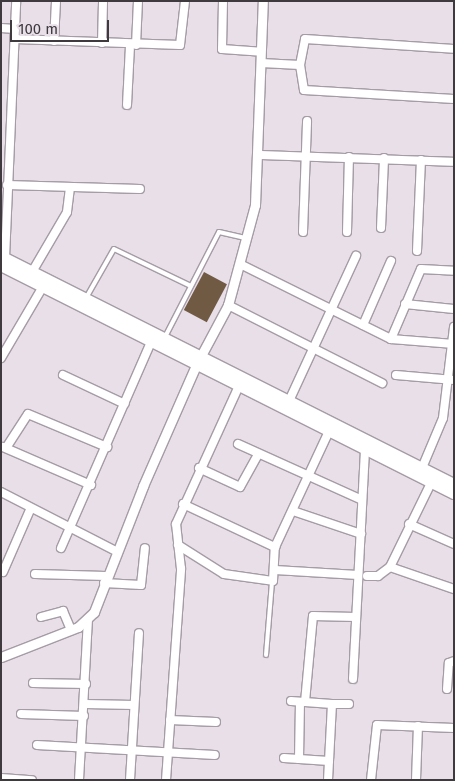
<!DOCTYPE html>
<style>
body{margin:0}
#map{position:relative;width:455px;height:781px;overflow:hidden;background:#e9dfe9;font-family:"Fira Sans",sans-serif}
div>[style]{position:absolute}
.building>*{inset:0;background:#715a44;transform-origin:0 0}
.roads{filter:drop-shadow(1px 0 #a59ca5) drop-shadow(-1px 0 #a59ca5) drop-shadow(0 1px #a59ca5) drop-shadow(0 -1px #a59ca5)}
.service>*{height:4px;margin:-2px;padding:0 2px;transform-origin:2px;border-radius:2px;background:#fff}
.minor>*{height:8px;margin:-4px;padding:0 4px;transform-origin:4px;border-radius:4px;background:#fff}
.tertiary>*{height:9px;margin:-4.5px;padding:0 4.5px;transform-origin:4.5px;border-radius:4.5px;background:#fff}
.secondary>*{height:10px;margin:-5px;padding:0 5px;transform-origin:5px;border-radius:5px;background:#fff}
span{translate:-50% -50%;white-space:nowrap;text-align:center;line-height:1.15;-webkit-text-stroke:5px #e9dfe9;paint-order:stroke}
.frame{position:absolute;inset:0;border:2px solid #3e3a3e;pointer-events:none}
.scale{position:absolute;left:10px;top:20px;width:99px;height:22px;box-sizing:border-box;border:2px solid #3e3a3e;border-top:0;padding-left:6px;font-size:15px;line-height:18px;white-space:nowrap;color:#3e3a3e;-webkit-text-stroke:4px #e9dfe9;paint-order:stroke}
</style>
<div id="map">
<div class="building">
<i style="left:204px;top:272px;width:26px;height:43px;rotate:28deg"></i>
</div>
<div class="roads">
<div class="service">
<i style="left:86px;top:298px;width:56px;rotate:-60.3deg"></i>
<i style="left:114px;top:249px;width:85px;rotate:25.7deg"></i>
<i style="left:165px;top:337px;width:118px;rotate:-62.8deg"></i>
<i style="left:219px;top:232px;width:27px;rotate:13deg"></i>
<i style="left:266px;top:655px;width:73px;rotate:-85.3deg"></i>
</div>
<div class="minor">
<i style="left:223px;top:1px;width:48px;rotate:91.2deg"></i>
<i style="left:222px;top:49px;width:39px;rotate:4deg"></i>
<i style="left:1px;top:28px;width:14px;rotate:4deg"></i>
<i style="left:15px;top:39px;width:165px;rotate:2.1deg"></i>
<i style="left:180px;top:45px;width:44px;rotate:-83.5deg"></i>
<i style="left:54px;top:41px;width:40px;rotate:-87.1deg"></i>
<i style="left:102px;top:43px;width:42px;rotate:-88.6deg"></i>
<i style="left:136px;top:45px;width:44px;rotate:-87.4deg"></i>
<i style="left:261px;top:63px;width:39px;rotate:3deg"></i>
<i style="left:300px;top:65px;width:25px;rotate:81deg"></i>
<i style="left:304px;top:90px;width:150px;rotate:3.4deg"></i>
<i style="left:300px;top:65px;width:26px;rotate:-79deg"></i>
<i style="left:305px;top:39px;width:149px;rotate:3.8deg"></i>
<i style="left:127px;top:105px;width:60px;rotate:-87.1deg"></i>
<i style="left:258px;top:155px;width:196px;rotate:2deg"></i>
<i style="left:7px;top:185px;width:133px;rotate:1.7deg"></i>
<i style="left:381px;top:228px;width:70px;rotate:-87.5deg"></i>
<i style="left:303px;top:232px;width:111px;rotate:-87.9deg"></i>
<i style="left:347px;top:232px;width:75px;rotate:-88.5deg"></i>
<i style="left:417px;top:251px;width:91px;rotate:-87.5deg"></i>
<i style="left:5px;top:258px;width:257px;rotate:-87.5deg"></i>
<i style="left:242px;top:265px;width:166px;rotate:26.4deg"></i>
<i style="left:391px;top:339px;width:63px;rotate:4.5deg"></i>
<i style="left:32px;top:272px;width:69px;rotate:-59.7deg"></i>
<i style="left:67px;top:212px;width:24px;rotate:-83deg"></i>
<i style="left:405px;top:304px;width:49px;rotate:5.8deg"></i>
<i style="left:228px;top:305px;width:173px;rotate:26.9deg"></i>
<i style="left:363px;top:325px;width:70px;rotate:-66.4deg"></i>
<i style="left:391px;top:339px;width:76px;rotate:-66.8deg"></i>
<i style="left:421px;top:269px;width:33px;rotate:3deg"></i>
<i style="left:1px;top:358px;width:87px;rotate:-59.6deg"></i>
<i style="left:63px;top:375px;width:68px;rotate:25.1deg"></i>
<i style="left:396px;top:375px;width:58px;rotate:4.9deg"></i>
<i style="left:289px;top:401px;width:160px;rotate:-65.2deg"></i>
<i style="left:238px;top:444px;width:136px;rotate:24.3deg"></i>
<i style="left:3px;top:447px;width:96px;rotate:23.4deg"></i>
<i style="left:6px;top:448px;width:40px;rotate:-57.1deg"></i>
<i style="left:28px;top:414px;width:86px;rotate:22.7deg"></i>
<i style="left:199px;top:468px;width:45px;rotate:24.9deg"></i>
<i style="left:240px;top:487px;width:38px;rotate:-61deg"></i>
<i style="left:422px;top:468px;width:54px;rotate:-67.2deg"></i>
<i style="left:443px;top:418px;width:92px;rotate:-83.1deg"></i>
<i style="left:1px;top:492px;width:129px;rotate:27.2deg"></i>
<i style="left:183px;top:504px;width:102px;rotate:25.1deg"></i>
<i style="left:293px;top:511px;width:72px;rotate:18.7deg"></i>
<i style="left:409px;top:524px;width:49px;rotate:24deg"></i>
<i style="left:178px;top:545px;width:54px;rotate:32.2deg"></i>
<i style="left:224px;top:574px;width:49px;rotate:8.1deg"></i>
<i style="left:273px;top:581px;width:34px;rotate:-87deg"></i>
<i style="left:275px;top:547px;width:128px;rotate:-65deg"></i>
<i style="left:61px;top:548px;width:225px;rotate:-66.4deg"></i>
<i style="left:390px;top:567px;width:68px;rotate:19deg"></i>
<i style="left:275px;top:570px;width:83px;rotate:3.4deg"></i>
<i style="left:3px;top:572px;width:68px;rotate:-66.5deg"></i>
<i style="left:35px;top:574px;width:71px;rotate:1.6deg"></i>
<i style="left:367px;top:576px;width:11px"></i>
<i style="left:378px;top:576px;width:15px;rotate:-37deg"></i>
<i style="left:390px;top:567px;width:93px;rotate:-64deg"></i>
<i style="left:104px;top:583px;width:37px;rotate:3deg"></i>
<i style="left:141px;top:585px;width:37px;rotate:-84deg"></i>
<i style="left:41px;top:617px;width:23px;rotate:-15deg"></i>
<i style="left:63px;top:611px;width:21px;rotate:67deg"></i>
<i style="left:353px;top:679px;width:230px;rotate:-87deg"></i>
<i style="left:33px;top:683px;width:53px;rotate:1.1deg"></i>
<i style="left:447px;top:689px;width:26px;rotate:-86deg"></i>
<i style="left:449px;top:663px;width:5px;rotate:-22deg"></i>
<i style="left:291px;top:701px;width:41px;rotate:4.2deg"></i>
<i style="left:332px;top:704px;width:76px;rotate:93deg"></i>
<i style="left:305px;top:702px;width:86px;rotate:-84.7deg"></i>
<i style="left:313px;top:616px;width:43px;rotate:1.3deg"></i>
<i style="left:85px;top:704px;width:49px;rotate:1.2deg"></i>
<i style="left:332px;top:704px;width:17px"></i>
<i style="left:21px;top:714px;width:63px;rotate:1.8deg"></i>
<i style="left:170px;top:720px;width:46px;rotate:2.5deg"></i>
<i style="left:37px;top:745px;width:178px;rotate:3.2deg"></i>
<i style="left:284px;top:758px;width:45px;rotate:3.8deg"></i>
<i style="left:299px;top:759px;width:57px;rotate:-89deg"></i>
<i style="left:1px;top:778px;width:31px;rotate:4deg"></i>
<i style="left:79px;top:780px;width:160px;rotate:-86.8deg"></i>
<i style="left:130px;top:780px;width:147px;rotate:-86.5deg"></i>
<i style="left:166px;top:780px;width:212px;rotate:-85.9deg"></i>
<i style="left:181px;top:569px;width:45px;rotate:-96.3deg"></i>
<i style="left:176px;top:524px;width:152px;rotate:-65.5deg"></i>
<i style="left:371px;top:780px;width:55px;rotate:-83.8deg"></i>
<i style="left:377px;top:725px;width:77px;rotate:2.2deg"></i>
<i style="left:416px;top:780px;width:54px;rotate:-87.9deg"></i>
</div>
<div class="tertiary">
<i style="left:1px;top:657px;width:83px;rotate:-21.3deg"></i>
<i style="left:78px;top:627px;width:22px;rotate:-43deg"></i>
<i style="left:94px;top:612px;width:135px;rotate:-68.7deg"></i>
<i style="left:143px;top:486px;width:132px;rotate:-66.3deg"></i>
<i style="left:196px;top:365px;width:68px;rotate:-61.9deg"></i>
<i style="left:228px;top:305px;width:104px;rotate:-74.9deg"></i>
<i style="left:255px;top:205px;width:204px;rotate:-87.8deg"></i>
</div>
<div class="secondary">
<i style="left:1px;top:256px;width:507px;rotate:26.72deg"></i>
<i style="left:1px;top:266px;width:507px;rotate:26.72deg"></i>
</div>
</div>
<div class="frame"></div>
<div class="scale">100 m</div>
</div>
